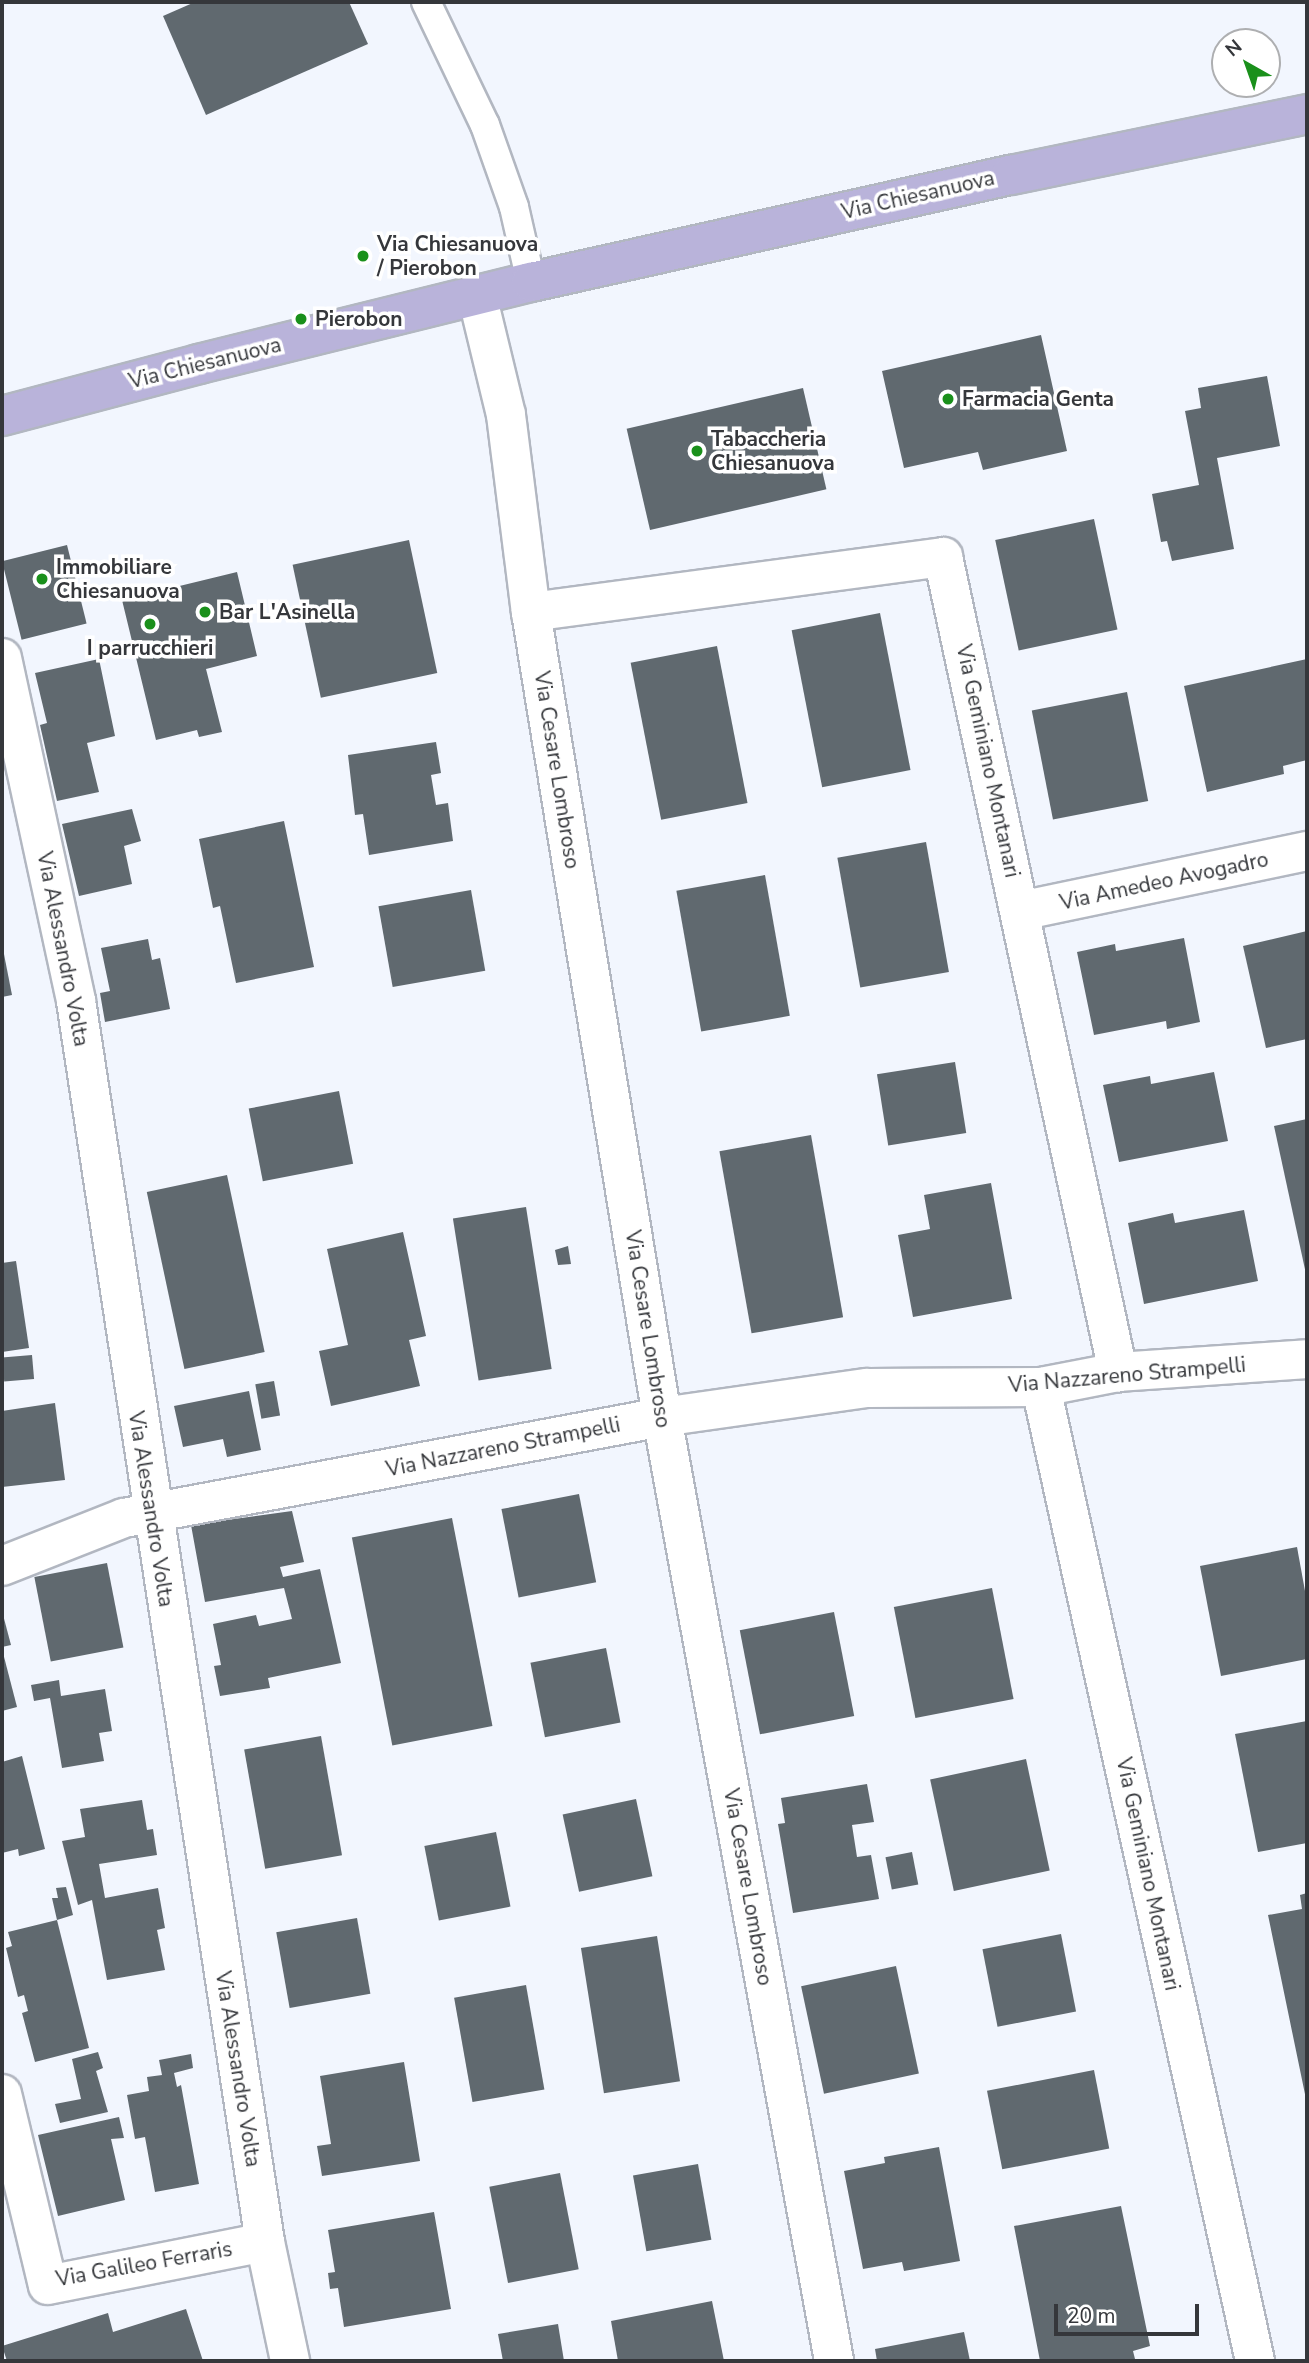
<!DOCTYPE html>
<style>
body{margin:0}
#map{position:relative;width:1309px;height:2363px;overflow:hidden;background:#f2f6fe;font-family:"Nunito Sans",sans-serif}
div>[style]{position:absolute}
.building>*{inset:0;background:#60696f;transform-origin:0 0}
.roads{filter:drop-shadow(2px 0 #b2b7c1) drop-shadow(-2px 0 #b2b7c1) drop-shadow(0 2px #b2b7c1) drop-shadow(0 -2px #b2b7c1)}
.lane>*{height:28px;margin:-14px;padding:0 14px;transform-origin:14px;border-radius:14px;background:#fff}
.street>*{height:38px;margin:-19px;padding:0 19px;transform-origin:19px;border-radius:19px;background:#fff}
.primary>*{height:38px;margin:-19px;padding:0 19px;transform-origin:19px;border-radius:19px;background:#b9b3da}
.dots>*{width:19px;height:19px;translate:-50% -50%;box-sizing:border-box;border:4px solid #fff;border-radius:50%}
span{translate:-50% -50%;white-space:nowrap;text-align:center;line-height:1.15;-webkit-text-stroke:7px #fff;paint-order:stroke}
.street-label{font-size:21px;color:#35373b}
.poi-label{font-size:21px;color:#35373b;font-weight:700}
.left{translate:0 -50%;text-align:left}
.frame{position:absolute;inset:0;border:4px solid #35373b;pointer-events:none}
.north{position:absolute;left:1211px;top:28px;width:70px;height:70px;box-sizing:border-box;background:#fff;border:2px solid #aeafb1;border-radius:50%;rotate:320deg;font-size:19px;font-weight:700;line-height:28px;text-align:center;color:#35373b}
.north::after{content:'';display:block;margin:auto;width:24px;height:32px;background:#1a901b;clip-path:polygon(50% 0,100% 100%,50% 72%,0 100%)}
.scale{position:absolute;left:1054px;top:2304px;width:145px;height:32px;box-sizing:border-box;border:4px solid #35373b;border-top:0;padding-left:9px;font-size:21px;line-height:24px;white-space:nowrap;color:#35373b;-webkit-text-stroke:5px #fff;paint-order:stroke}
</style>
<div id="map">
<div class="building">
<i style="clip-path:polygon(195px 2px,349px 2px,368px 44px,206px 115px,163px 16px)"></i>
<i style="clip-path:polygon(1041px 335px,1067px 451px,983px 470px,978px 452px,904px 468px,882px 371px)"></i>
<i style="clip-path:polygon(1267px 376px,1280px 446px,1217px 458px,1234px 549px,1172px 561px,1167px 541px,1161px 542px,1152px 494px,1199px 485px,1185px 411px,1201px 408px,1198px 388px)"></i>
<i style="left:803px;top:388px;width:104px;height:181px;rotate:77deg"></i>
<i style="left:1094px;top:519px;width:113px;height:101px;rotate:78deg"></i>
<i style="left:409px;top:540px;width:136px;height:119px;rotate:78deg"></i>
<i style="left:67px;top:545px;width:81px;height:67px;rotate:76deg"></i>
<i style="clip-path:polygon(237px 572px,257px 656px,206px 669px,222px 732px,199px 737px,197px 730px,156px 740px,122px 600px)"></i>
<i style="left:880px;top:613px;width:160px;height:90px;rotate:79deg"></i>
<i style="left:717px;top:646px;width:160px;height:88px;rotate:79deg"></i>
<i style="clip-path:polygon(99px 659px,115px 736px,87px 743px,99px 792px,57px 801px,40px 725px,47px 723px,35px 673px)"></i>
<i style="clip-path:polygon(1307px 659px,1307px 760px,1283px 766px,1284px 774px,1207px 792px,1184px 686px)"></i>
<i style="left:1127px;top:692px;width:111px;height:97px;rotate:79deg"></i>
<i style="clip-path:polygon(436px 742px,441px 773px,431px 775px,436px 805px,448px 803px,453px 841px,369px 855px,363px 814px,355px 815px,348px 755px)"></i>
<i style="clip-path:polygon(132px 809px,141px 841px,124px 846px,132px 884px,79px 896px,62px 824px)"></i>
<i style="clip-path:polygon(284px 821px,314px 967px,236px 983px,220px 906px,213px 908px,199px 839px)"></i>
<i style="left:926px;top:842px;width:132px;height:90px;rotate:80deg"></i>
<i style="left:765px;top:875px;width:143px;height:90px;rotate:80deg"></i>
<i style="left:471px;top:890px;width:82px;height:94px;rotate:80deg"></i>
<i style="clip-path:polygon(1307px 931px,1307px 1039px,1266px 1048px,1243px 946px)"></i>
<i style="clip-path:polygon(1184px 938px,1200px 1022px,1167px 1029px,1166px 1021px,1094px 1035px,1077px 952px,1115px 944px,1116px 951px)"></i>
<i style="clip-path:polygon(148px 939px,152px 960px,160px 958px,170px 1009px,105px 1022px,100px 993px,110px 991px,101px 948px)"></i>
<i style="clip-path:polygon(2px 944px,12px 995px,2px 997px)"></i>
<i style="left:955px;top:1062px;width:72px;height:79px;rotate:81deg"></i>
<i style="clip-path:polygon(1214px 1072px,1228px 1141px,1119px 1162px,1103px 1085px,1150px 1076px,1151px 1084px)"></i>
<i style="left:339px;top:1091px;width:74px;height:92px;rotate:79deg"></i>
<i style="clip-path:polygon(1307px 1119px,1307px 1274px,1306px 1274px,1274px 1126px)"></i>
<i style="left:811px;top:1135px;width:185px;height:93px;rotate:80deg"></i>
<i style="left:227px;top:1175px;width:181px;height:82px;rotate:78deg"></i>
<i style="clip-path:polygon(991px 1183px,1012px 1299px,913px 1317px,898px 1235px,930px 1229px,924px 1195px)"></i>
<i style="left:526px;top:1207px;width:164px;height:74px;rotate:81deg"></i>
<i style="clip-path:polygon(1244px 1210px,1258px 1281px,1144px 1304px,1128px 1223px,1173px 1213px,1175px 1223px)"></i>
<i style="clip-path:polygon(403px 1232px,426px 1336px,409px 1340px,420px 1386px,331px 1406px,319px 1351px,348px 1345px,327px 1249px)"></i>
<i style="clip-path:polygon(568px 1246px,571px 1264px,558px 1265px,555px 1250px)"></i>
<i style="clip-path:polygon(16px 1261px,29px 1348px,2px 1352px,2px 1263px)"></i>
<i style="left:32px;top:1355px;width:24px;height:30px;rotate:85deg"></i>
<i style="left:274px;top:1381px;width:35px;height:19px;rotate:80deg"></i>
<i style="clip-path:polygon(249px 1391px,261px 1450px,227px 1457px,223px 1439px,183px 1447px,174px 1406px)"></i>
<i style="clip-path:polygon(55px 1403px,65px 1480px,2px 1487px,2px 1411px)"></i>
<i style="left:579px;top:1494px;width:90px;height:79px;rotate:79deg"></i>
<i style="clip-path:polygon(292px 1511px,304px 1562px,280px 1567px,283px 1577px,320px 1569px,341px 1663px,268px 1678px,270px 1688px,220px 1696px,214px 1666px,221px 1665px,213px 1624px,256px 1615px,259px 1626px,292px 1619px,284px 1588px,205px 1602px,191px 1525px)"></i>
<i style="left:452px;top:1518px;width:212px;height:102px;rotate:79deg"></i>
<i style="clip-path:polygon(1297px 1547px,1307px 1602px,1307px 1659px,1221px 1676px,1200px 1566px)"></i>
<i style="left:107px;top:1563px;width:86px;height:74px;rotate:79deg"></i>
<i style="left:992px;top:1588px;width:113px;height:100px;rotate:79deg"></i>
<i style="clip-path:polygon(2px 1611px,11px 1645px,2px 1647px)"></i>
<i style="left:834px;top:1612px;width:106px;height:96px;rotate:79deg"></i>
<i style="left:606px;top:1648px;width:76px;height:77px;rotate:79deg"></i>
<i style="clip-path:polygon(2px 1649px,17px 1707px,2px 1711px)"></i>
<i style="clip-path:polygon(59px 1680px,61px 1696px,105px 1689px,112px 1731px,99px 1733px,104px 1761px,62px 1768px,50px 1698px,34px 1701px,31px 1685px)"></i>
<i style="clip-path:polygon(1307px 1721px,1307px 1843px,1258px 1852px,1235px 1734px)"></i>
<i style="left:321px;top:1736px;width:121px;height:78px;rotate:80deg"></i>
<i style="clip-path:polygon(22px 1756px,45px 1849px,19px 1856px,18px 1849px,2px 1853px,2px 1762px)"></i>
<i style="left:1026px;top:1759px;width:114px;height:98px;rotate:78deg"></i>
<i style="clip-path:polygon(867px 1784px,874px 1822px,852px 1825px,857px 1857px,871px 1855px,879px 1899px,793px 1913px,778px 1824px,785px 1823px,781px 1798px)"></i>
<i style="left:636px;top:1799px;width:79px;height:75px;rotate:78deg"></i>
<i style="clip-path:polygon(142px 1800px,147px 1830px,153px 1829px,157px 1855px,99px 1864px,105px 1898px,158px 1888px,165px 1928px,157px 1930px,165px 1970px,107px 1980px,92px 1900px,78px 1905px,62px 1841px,85px 1837px,80px 1809px)"></i>
<i style="left:496px;top:1832px;width:76px;height:73px;rotate:79deg"></i>
<i style="left:912px;top:1852px;width:33px;height:27px;rotate:79deg"></i>
<i style="clip-path:polygon(66px 1887px,73px 1915px,57px 1920px,52px 1898px,58px 1898px,56px 1888px)"></i>
<i style="clip-path:polygon(1307px 1893px,1307px 2099px,1306px 2099px,1268px 1915px,1302px 1909px,1300px 1895px)"></i>
<i style="left:357px;top:1918px;width:77px;height:82px;rotate:80deg"></i>
<i style="clip-path:polygon(57px 1920px,89px 2048px,35px 2062px,22px 2013px,28px 2011px,24px 1995px,18px 1997px,6px 1948px,12px 1946px,8px 1932px)"></i>
<i style="left:1061px;top:1934px;width:79px;height:80px;rotate:79deg"></i>
<i style="left:657px;top:1936px;width:147px;height:77px;rotate:81deg"></i>
<i style="left:896px;top:1966px;width:110px;height:97px;rotate:78deg"></i>
<i style="left:526px;top:1985px;width:106px;height:73px;rotate:80deg"></i>
<i style="clip-path:polygon(98px 2052px,103px 2068px,96px 2071px,108px 2112px,60px 2123px,55px 2104px,81px 2099px,72px 2059px)"></i>
<i style="clip-path:polygon(191px 2054px,193px 2068px,174px 2073px,177px 2087px,181px 2085px,199px 2184px,155px 2192px,145px 2137px,135px 2139px,127px 2095px,149px 2091px,147px 2077px,162px 2075px,159px 2060px)"></i>
<i style="clip-path:polygon(404px 2062px,420px 2161px,322px 2176px,317px 2146px,331px 2144px,320px 2076px)"></i>
<i style="left:1094px;top:2070px;width:80px;height:109px;rotate:79deg"></i>
<i style="clip-path:polygon(119px 2117px,124px 2138px,111px 2139px,125px 2200px,58px 2216px,38px 2135px)"></i>
<i style="clip-path:polygon(939px 2147px,960px 2261px,904px 2271px,902px 2262px,863px 2269px,844px 2171px,885px 2163px,884px 2157px)"></i>
<i style="left:698px;top:2164px;width:77px;height:66px;rotate:80deg"></i>
<i style="left:560px;top:2173px;width:98px;height:72px;rotate:79deg"></i>
<i style="clip-path:polygon(1121px 2206px,1150px 2346px,1133px 2351px,1135px 2359px,1131px 2361px,1040px 2361px,1014px 2226px)"></i>
<i style="clip-path:polygon(434px 2212px,451px 2309px,344px 2327px,338px 2288px,330px 2289px,328px 2273px,335px 2272px,328px 2230px)"></i>
<i style="clip-path:polygon(712px 2301px,724px 2361px,618px 2361px,611px 2321px)"></i>
<i style="clip-path:polygon(186px 2309px,203px 2361px,7px 2361px,2px 2346px,108px 2313px,113px 2332px)"></i>
<i style="clip-path:polygon(558px 2324px,564px 2361px,503px 2361px,498px 2334px)"></i>
<i style="clip-path:polygon(964px 2332px,970px 2361px,877px 2361px,875px 2349px)"></i>
</div>
<div class="roads">
<div class="lane">
<i style="left:426px;top:2px;width:136px;rotate:64.4deg"></i>
<i style="left:485px;top:125px;width:87px;rotate:70.5deg"></i>
<i style="left:514px;top:207px;width:77px;rotate:77.2deg"></i>
</div>
<div class="street">
<i style="left:477px;top:295px;width:123px;rotate:76.4deg"></i>
<i style="left:506px;top:415px;width:199px;rotate:82.8deg"></i>
<i style="left:531px;top:612px;width:816px;rotate:80.76deg"></i>
<i style="left:662px;top:1417px;width:960px;rotate:79.67deg"></i>
<i style="left:531px;top:612px;width:416px;rotate:-7.6deg"></i>
<i style="left:943px;top:557px;width:834px;rotate:77.88deg"></i>
<i style="left:2px;top:658px;width:351px;rotate:77.8deg"></i>
<i style="left:76px;top:1001px;width:1255px;rotate:81.34deg"></i>
<i style="left:265px;top:2242px;width:122px;rotate:78.1deg"></i>
<i style="left:1020px;top:911px;width:293px;rotate:-11.8deg"></i>
<i style="left:1041px;top:1387px;width:997px;rotate:77.61deg"></i>
<i style="left:2px;top:1566px;width:131px;rotate:-21.5deg"></i>
<i style="left:124px;top:1518px;width:547px;rotate:-10.63deg"></i>
<i style="left:662px;top:1417px;width:207px;rotate:-8.1deg"></i>
<i style="left:867px;top:1388px;width:174px;rotate:-0.3deg"></i>
<i style="left:1041px;top:1387px;width:78px;rotate:-11deg"></i>
<i style="left:1118px;top:1372px;width:189px;rotate:-3.9deg"></i>
<i style="left:2px;top:2094px;width:196px;rotate:76.5deg"></i>
<i style="left:48px;top:2285px;width:221px;rotate:-11.2deg"></i>
</div>
<div class="primary">
<i style="left:2px;top:416px;width:204px;rotate:-14.8deg"></i>
<i style="left:199px;top:364px;width:342px;rotate:-13.9deg"></i>
<i style="left:531px;top:282px;width:492px;rotate:-12.6deg"></i>
<i style="left:1011px;top:175px;width:302px;rotate:-11.6deg"></i>
</div>
</div>
<div class="dots">
<i style="left:363px;top:256px;background:#1a901b"></i>
<i style="left:301px;top:319px;background:#1a901b"></i>
<i style="left:948px;top:399px;background:#1a901b"></i>
<i style="left:697px;top:451px;background:#1a901b"></i>
<i style="left:42px;top:579px;background:#1a901b"></i>
<i style="left:205px;top:612px;background:#1a901b"></i>
<i style="left:150px;top:624px;background:#1a901b"></i>
</div>
<div class="street-label">
<span style="left:918px;top:195px;rotate:-13deg">Via Chiesanuova</span>
<span style="left:205px;top:363px;rotate:-14deg">Via Chiesanuova</span>
<span style="left:988px;top:761px;rotate:78deg">Via Geminiano Montanari</span>
<span style="left:557px;top:770px;rotate:81deg">Via Cesare Lombroso</span>
<span style="left:1164px;top:881px;rotate:-12deg">Via Amedeo Avogadro</span>
<span style="left:63px;top:949px;rotate:79deg">Via Alessandro Volta</span>
<span style="left:648px;top:1329px;rotate:81deg">Via Cesare Lombroso</span>
<span style="left:1127px;top:1375px;rotate:-5deg">Via Nazzareno Strampelli</span>
<span style="left:503px;top:1447px;rotate:-11deg">Via Nazzareno Strampelli</span>
<span style="left:151px;top:1509px;rotate:81deg">Via Alessandro Volta</span>
<span style="left:1148px;top:1874px;rotate:78deg">Via Geminiano Montanari</span>
<span style="left:748px;top:1887px;rotate:80deg">Via Cesare Lombroso</span>
<span style="left:238px;top:2069px;rotate:81deg">Via Alessandro Volta</span>
<span style="left:144px;top:2264px;rotate:-10deg">Via Galileo Ferraris</span>
</div>
<div class="poi-label">
<span class="left" style="left:377px;top:256px">Via Chiesanuova<br>/ Pierobon</span>
<span class="left" style="left:315px;top:319px">Pierobon</span>
<span class="left" style="left:962px;top:399px">Farmacia Genta</span>
<span class="left" style="left:711px;top:451px">Tabaccheria<br>Chiesanuova</span>
<span class="left" style="left:56px;top:579px">Immobiliare<br>Chiesanuova</span>
<span class="left" style="left:219px;top:612px">Bar L'Asinella</span>
<span style="left:150px;top:648px">I parrucchieri</span>
</div>
<div class="frame"></div>
<div class="north">N</div>
<div class="scale">20 m</div>
</div>
